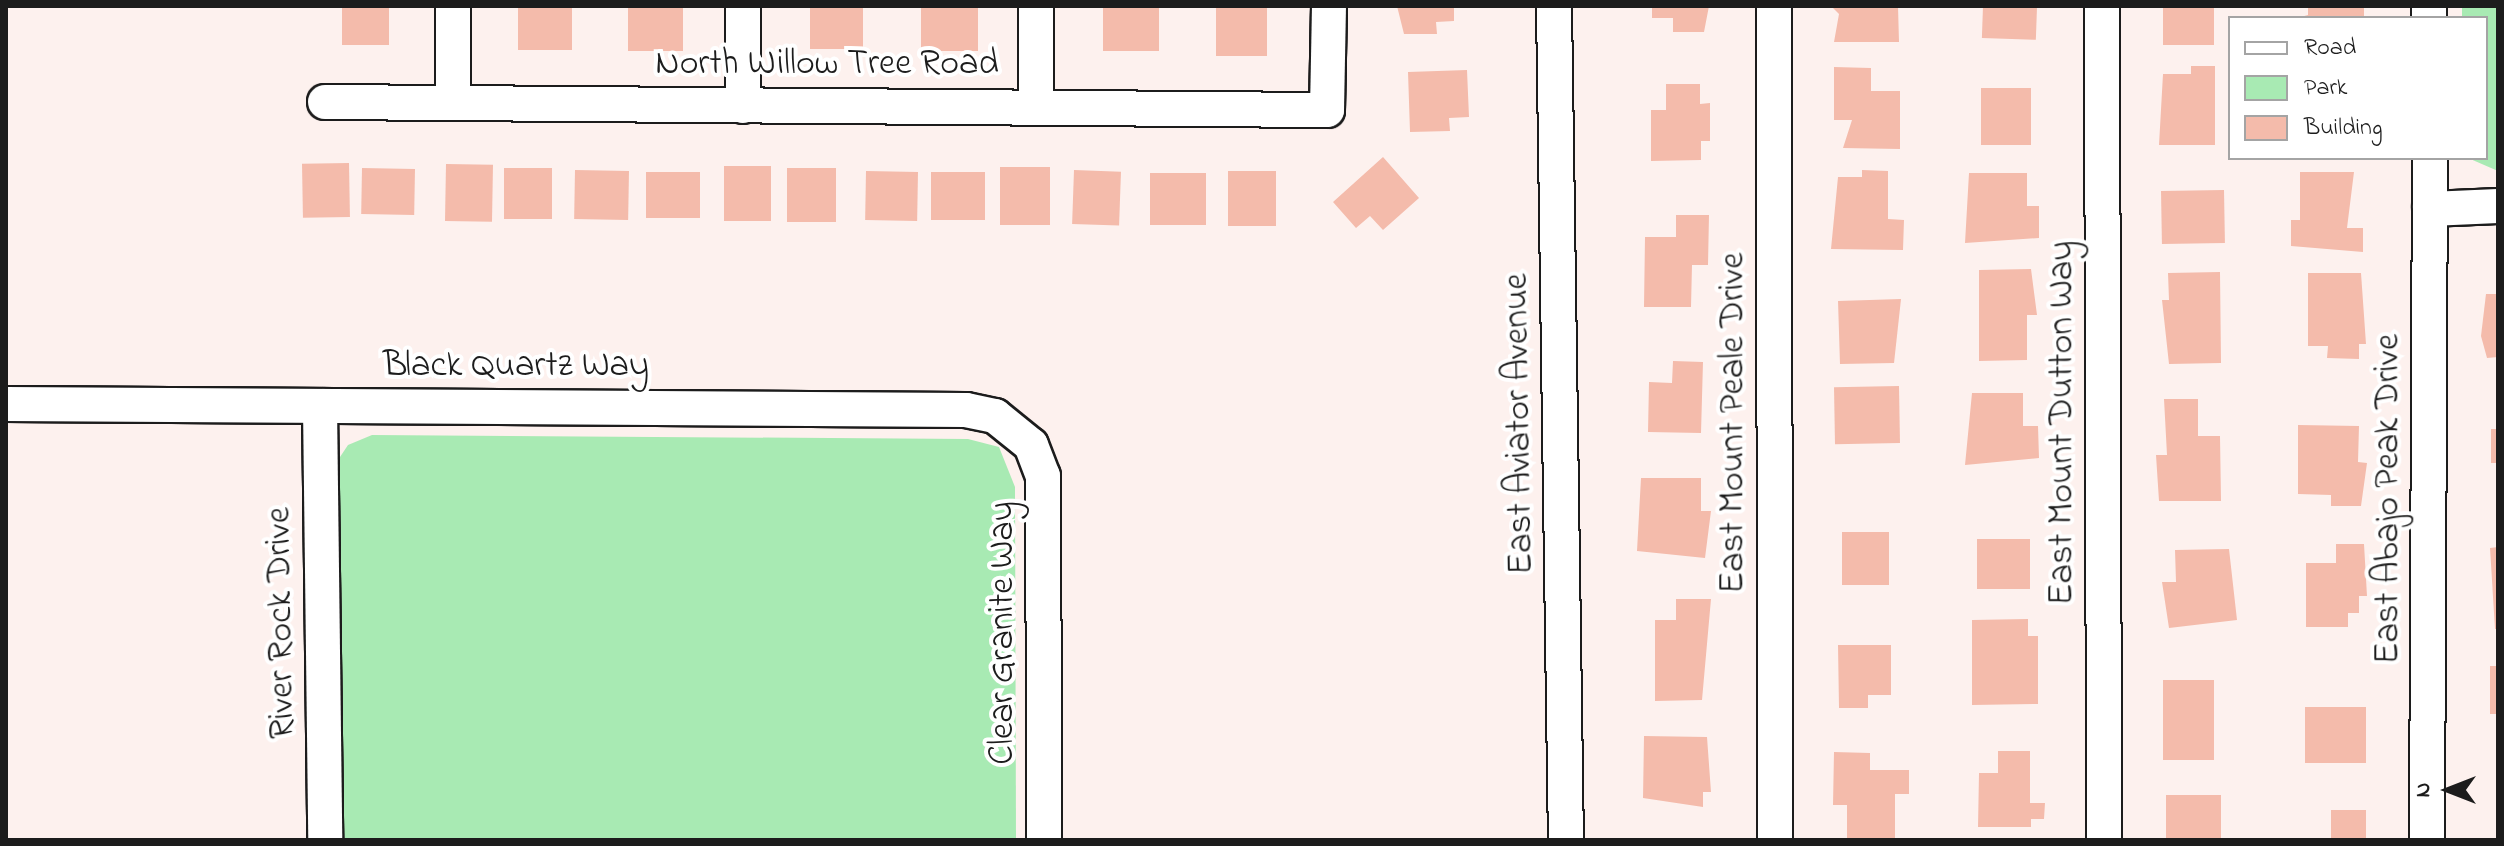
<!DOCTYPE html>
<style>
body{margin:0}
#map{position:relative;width:2504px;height:846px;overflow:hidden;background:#fdf1ee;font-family:"Indie Flower",sans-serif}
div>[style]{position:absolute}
.green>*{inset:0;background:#a8eab3}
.building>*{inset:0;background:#f4bbab;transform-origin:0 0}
.roads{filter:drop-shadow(2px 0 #1c1c1c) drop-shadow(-2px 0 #1c1c1c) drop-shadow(0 2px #1c1c1c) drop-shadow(0 -2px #1c1c1c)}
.minor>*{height:34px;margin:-17px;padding:0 17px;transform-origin:17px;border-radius:17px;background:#fff}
span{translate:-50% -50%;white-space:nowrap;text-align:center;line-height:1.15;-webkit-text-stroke:8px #fff;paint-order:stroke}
.street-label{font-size:36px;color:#1c1c1c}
.frame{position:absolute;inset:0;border:8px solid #1c1c1c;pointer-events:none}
.legend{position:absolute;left:2228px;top:16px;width:260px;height:144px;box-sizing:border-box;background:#fff;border:2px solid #a4a4a4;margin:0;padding:10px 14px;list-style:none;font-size:24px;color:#1c1c1c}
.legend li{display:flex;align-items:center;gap:16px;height:40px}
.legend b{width:40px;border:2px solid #a4a4a4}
.north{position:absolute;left:2408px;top:750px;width:80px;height:80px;-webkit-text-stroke:6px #fff;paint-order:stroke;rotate:270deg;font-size:22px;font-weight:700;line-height:32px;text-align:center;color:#1c1c1c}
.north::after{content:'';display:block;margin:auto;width:28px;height:36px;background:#1c1c1c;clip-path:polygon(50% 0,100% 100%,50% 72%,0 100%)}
</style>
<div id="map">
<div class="green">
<i style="clip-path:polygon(2462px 6px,2498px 6px,2498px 171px,2468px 158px,2486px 158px,2486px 18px,2462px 18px)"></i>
<i style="clip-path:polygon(372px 435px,968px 439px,999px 447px,1015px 487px,1016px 840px,339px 840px,336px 463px,348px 445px)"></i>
</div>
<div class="building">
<i style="left:342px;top:6px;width:47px;height:39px"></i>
<i style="left:518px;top:6px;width:54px;height:44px"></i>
<i style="left:628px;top:6px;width:55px;height:45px"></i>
<i style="left:810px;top:6px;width:53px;height:43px"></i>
<i style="left:921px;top:6px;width:57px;height:45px"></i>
<i style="left:1103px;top:6px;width:56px;height:45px"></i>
<i style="left:1216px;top:6px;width:51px;height:50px"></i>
<i style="clip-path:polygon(1397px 6px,1454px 6px,1454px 21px,1436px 22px,1437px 34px,1404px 34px)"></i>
<i style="clip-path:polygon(1652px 6px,1709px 6px,1704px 32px,1673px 32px,1673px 18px,1652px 18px)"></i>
<i style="clip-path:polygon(1831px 6px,1898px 6px,1899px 42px,1834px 42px,1839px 14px)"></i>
<i style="left:1983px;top:6px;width:54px;height:32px;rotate:2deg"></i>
<i style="left:2163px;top:6px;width:51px;height:39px"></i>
<i style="clip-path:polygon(2308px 6px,2364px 6px,2364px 18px,2297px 18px,2308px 15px)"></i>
<i style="clip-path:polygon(2191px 66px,2215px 66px,2215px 145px,2159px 145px,2163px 74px,2191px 74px)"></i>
<i style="clip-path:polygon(1834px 67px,1871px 68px,1871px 91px,1900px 91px,1900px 149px,1843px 148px,1852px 120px,1834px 120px)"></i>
<i style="clip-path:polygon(1467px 70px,1469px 117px,1449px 118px,1450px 131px,1410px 132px,1408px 72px)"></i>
<i style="clip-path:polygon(1666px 84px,1700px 84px,1700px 104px,1710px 103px,1710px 141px,1701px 141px,1701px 160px,1651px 161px,1651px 110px,1666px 110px)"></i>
<i style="left:2031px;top:88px;width:57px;height:50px;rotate:90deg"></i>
<i style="clip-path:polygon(1383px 157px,1419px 198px,1383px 230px,1370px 216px,1356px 228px,1333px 202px)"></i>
<i style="left:349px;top:163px;width:54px;height:47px;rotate:89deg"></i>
<i style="left:446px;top:164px;width:47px;height:57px;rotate:1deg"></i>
<i style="left:724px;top:166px;width:47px;height:55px"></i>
<i style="left:1050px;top:167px;width:58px;height:50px;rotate:90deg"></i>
<i style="left:362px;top:168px;width:53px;height:46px;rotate:1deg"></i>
<i style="left:504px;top:168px;width:48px;height:51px"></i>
<i style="left:787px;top:168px;width:49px;height:54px"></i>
<i style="left:575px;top:170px;width:54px;height:49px;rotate:1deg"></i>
<i style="left:1074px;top:170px;width:47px;height:54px;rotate:2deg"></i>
<i style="clip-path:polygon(1862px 170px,1888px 171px,1888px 219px,1904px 220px,1903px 250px,1831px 249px,1838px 177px,1862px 177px)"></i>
<i style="left:866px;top:171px;width:52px;height:49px;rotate:1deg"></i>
<i style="left:1228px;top:171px;width:48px;height:55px"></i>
<i style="left:646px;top:172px;width:54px;height:46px"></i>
<i style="left:985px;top:172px;width:48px;height:54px;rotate:90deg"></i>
<i style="clip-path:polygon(2300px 172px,2354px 172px,2347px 228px,2363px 228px,2363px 252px,2291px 246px,2291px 220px,2300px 220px)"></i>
<i style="left:1150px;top:173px;width:56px;height:52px"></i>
<i style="clip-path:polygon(1969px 173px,2027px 173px,2027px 206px,2039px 206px,2039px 238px,1965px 243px)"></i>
<i style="left:2224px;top:190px;width:53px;height:63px;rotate:89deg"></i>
<i style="clip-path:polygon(1676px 215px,1709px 215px,1708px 265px,1692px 265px,1691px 307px,1644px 307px,1645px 237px,1676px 237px)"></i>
<i style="clip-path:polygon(2031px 269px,2037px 315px,2027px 315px,2027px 360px,1979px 361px,1979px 270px)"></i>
<i style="clip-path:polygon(2220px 272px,2221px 363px,2169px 364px,2162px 300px,2169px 300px,2168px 273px)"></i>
<i style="clip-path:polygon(2308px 273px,2361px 273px,2366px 344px,2359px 344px,2359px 359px,2327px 358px,2328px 346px,2308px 346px)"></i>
<i style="clip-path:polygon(2486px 294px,2498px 294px,2498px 357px,2487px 358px,2481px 336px)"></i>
<i style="clip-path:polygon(1901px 299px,1894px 363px,1840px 364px,1838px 301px)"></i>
<i style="clip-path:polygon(1673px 361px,1703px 362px,1701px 433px,1648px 432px,1649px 382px,1672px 383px)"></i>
<i style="left:1899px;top:386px;width:57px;height:65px;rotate:89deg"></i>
<i style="clip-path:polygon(1972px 393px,2023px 393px,2023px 426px,2038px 426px,2039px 458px,1965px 465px)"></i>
<i style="clip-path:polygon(2164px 399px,2198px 399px,2198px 436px,2220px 436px,2221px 501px,2159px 501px,2156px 455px,2167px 455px)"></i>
<i style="clip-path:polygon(2298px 425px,2359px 426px,2358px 462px,2367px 463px,2361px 506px,2331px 506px,2331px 495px,2298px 494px)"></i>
<i style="left:2491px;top:429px;width:7px;height:34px"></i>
<i style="clip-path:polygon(1641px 478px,1701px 478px,1701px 511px,1711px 511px,1705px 558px,1637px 551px)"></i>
<i style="left:1842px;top:532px;width:47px;height:53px"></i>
<i style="left:2030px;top:539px;width:50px;height:53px;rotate:90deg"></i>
<i style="clip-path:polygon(2336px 544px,2364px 544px,2367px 596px,2359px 596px,2359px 613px,2348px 613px,2348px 627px,2306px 627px,2306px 563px,2336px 563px)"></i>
<i style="clip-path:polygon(2498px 547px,2498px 629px,2495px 629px,2490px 548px)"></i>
<i style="clip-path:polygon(2229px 549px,2237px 620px,2169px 628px,2162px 582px,2176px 582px,2175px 550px)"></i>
<i style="clip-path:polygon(1676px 599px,1711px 599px,1702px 700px,1655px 701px,1655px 620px,1676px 620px)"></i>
<i style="clip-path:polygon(2028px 619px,2028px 636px,2038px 636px,2038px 704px,1972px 705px,1972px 620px)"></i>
<i style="clip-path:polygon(1838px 645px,1891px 645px,1891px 695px,1868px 695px,1868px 708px,1839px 708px)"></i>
<i style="left:2490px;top:666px;width:8px;height:48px"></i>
<i style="left:2163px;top:680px;width:51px;height:80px"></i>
<i style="left:2305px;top:707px;width:61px;height:56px"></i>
<i style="clip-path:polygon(1644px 736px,1707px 737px,1711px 792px,1703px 792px,1703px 807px,1643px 798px)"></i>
<i style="clip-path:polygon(1998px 751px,2030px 751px,2030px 803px,2045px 803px,2044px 819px,2031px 819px,2031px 827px,1978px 827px,1979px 773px,1998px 773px)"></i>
<i style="clip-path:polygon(1834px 752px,1870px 753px,1870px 770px,1909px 770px,1909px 794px,1895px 794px,1895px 840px,1847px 840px,1847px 805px,1833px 805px)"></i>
<i style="left:2166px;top:795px;width:55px;height:45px"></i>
<i style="left:2366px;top:810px;width:30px;height:35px;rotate:90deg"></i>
</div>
<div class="roads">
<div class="minor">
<i style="left:1036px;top:6px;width:100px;rotate:90deg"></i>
<i style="left:1554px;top:6px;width:834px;rotate:89.18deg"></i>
<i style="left:1774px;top:6px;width:834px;rotate:89.93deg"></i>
<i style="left:2102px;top:6px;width:834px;rotate:89.86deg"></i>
<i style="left:2429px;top:6px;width:12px;rotate:90deg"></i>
<i style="left:325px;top:102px;width:1002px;rotate:0.46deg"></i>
<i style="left:1327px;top:110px;width:104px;rotate:-88.9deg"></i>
<i style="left:453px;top:103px;width:97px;rotate:-90deg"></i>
<i style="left:743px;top:106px;width:100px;rotate:-90deg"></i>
<i style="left:2430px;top:209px;width:68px;rotate:-2.5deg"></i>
<i style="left:6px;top:404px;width:960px;rotate:0.36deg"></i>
<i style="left:966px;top:410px;width:30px;rotate:12deg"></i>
<i style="left:995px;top:416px;width:46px;rotate:38.9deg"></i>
<i style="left:1031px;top:445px;width:33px;rotate:69deg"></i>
<i style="left:1043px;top:476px;width:364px;rotate:89.8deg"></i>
<i style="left:320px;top:406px;width:434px;rotate:89.3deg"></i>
<i style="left:2427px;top:840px;width:682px;rotate:-89.75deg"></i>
</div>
</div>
<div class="street-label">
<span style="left:827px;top:65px">North Willow Tree Road</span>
<span style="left:516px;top:367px">Black Quartz Way</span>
<span style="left:1734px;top:423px;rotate:-90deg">East Mount Peale Drive</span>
<span style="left:2063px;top:423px;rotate:-90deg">East Mount Dutton Way</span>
<span style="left:1520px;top:424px;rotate:-91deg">East Aviator Avenue</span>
<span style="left:2389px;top:499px;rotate:-90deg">East Abajo Peak Drive</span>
<span style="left:282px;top:623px;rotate:-91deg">River Rock Drive</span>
<span style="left:1004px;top:633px;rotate:-90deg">Clear Granite Way</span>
</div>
<div class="frame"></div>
<ul class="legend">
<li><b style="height:10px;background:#fff"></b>Road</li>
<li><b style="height:22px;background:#a8eab3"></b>Park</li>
<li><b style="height:22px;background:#f4bbab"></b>Building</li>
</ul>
<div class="north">N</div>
</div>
